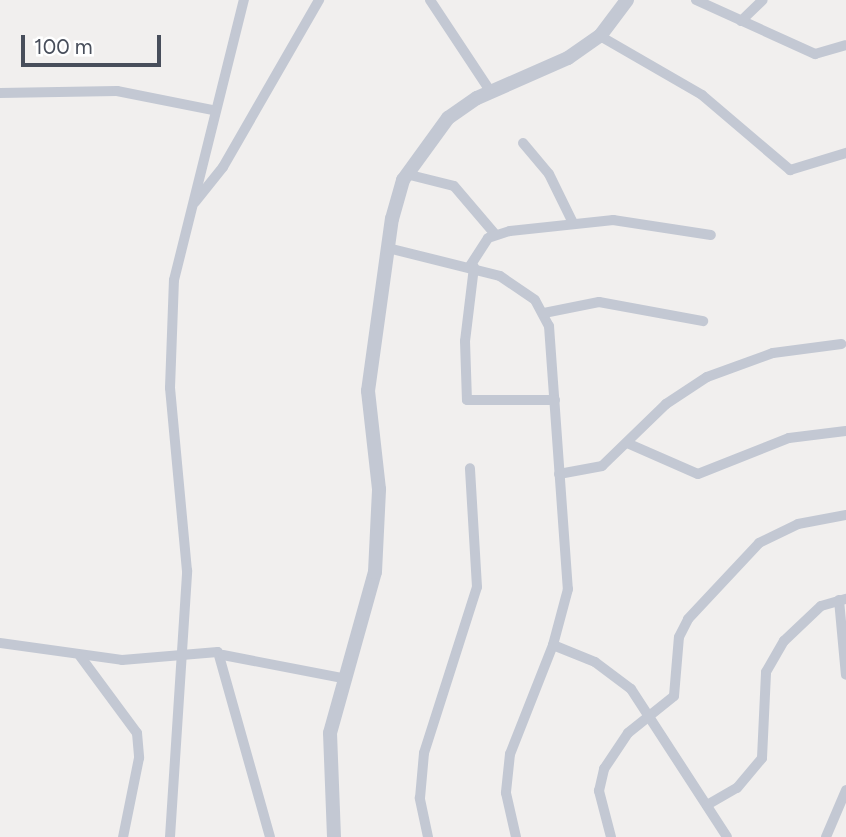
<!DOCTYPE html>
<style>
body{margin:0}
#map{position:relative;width:846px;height:837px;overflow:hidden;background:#f1efee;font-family:Figtree,sans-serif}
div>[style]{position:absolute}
.minor>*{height:10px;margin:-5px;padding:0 5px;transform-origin:5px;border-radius:5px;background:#c3c8d3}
.tertiary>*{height:14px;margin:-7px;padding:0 7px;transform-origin:7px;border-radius:7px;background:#c3c8d3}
span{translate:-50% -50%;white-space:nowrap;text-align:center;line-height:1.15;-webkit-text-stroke:5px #fff;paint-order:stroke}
.scale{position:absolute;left:21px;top:35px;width:140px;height:32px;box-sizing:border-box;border:4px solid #484e5b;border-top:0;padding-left:9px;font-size:21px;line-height:24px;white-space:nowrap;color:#484e5b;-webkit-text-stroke:5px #fff;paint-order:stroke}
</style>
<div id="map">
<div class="minor">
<i style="left:430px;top:0;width:110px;rotate:56.5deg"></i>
<i style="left:696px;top:0;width:131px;rotate:24.4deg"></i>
<i style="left:815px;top:54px;width:32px;rotate:-16deg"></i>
<i style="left:741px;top:21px;width:30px;rotate:-44deg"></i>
<i style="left:600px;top:36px;width:118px;rotate:30deg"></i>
<i style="left:702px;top:95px;width:116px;rotate:40.4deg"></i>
<i style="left:790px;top:170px;width:59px;rotate:-16.9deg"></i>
<i style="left:0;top:93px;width:117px;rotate:-1deg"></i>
<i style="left:117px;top:91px;width:98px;rotate:11.2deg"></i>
<i style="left:523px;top:143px;width:40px;rotate:50deg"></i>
<i style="left:549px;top:174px;width:55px;rotate:63.9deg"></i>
<i style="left:406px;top:174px;width:49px;rotate:14deg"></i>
<i style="left:454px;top:186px;width:63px;rotate:49.5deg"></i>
<i style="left:195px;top:202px;width:45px;rotate:-51.3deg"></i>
<i style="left:223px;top:167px;width:193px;rotate:-60.1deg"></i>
<i style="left:388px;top:248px;width:115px;rotate:14deg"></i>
<i style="left:500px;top:276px;width:42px;rotate:34.4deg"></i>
<i style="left:535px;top:300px;width:30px;rotate:62deg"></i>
<i style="left:549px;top:326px;width:264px;rotate:85.9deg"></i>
<i style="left:568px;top:589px;width:58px;rotate:105deg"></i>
<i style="left:553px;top:645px;width:117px;rotate:111.5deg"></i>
<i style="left:510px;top:754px;width:39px;rotate:96deg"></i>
<i style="left:506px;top:793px;width:45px;rotate:77.2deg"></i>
<i style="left:470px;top:266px;width:33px;rotate:-57deg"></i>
<i style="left:488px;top:238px;width:23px;rotate:-18deg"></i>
<i style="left:510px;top:231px;width:104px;rotate:-6.1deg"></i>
<i style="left:613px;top:220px;width:99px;rotate:8.7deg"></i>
<i style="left:474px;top:267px;width:75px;rotate:96.9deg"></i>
<i style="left:465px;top:341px;width:59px;rotate:88.1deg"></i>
<i style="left:467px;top:400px;width:88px"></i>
<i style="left:544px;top:313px;width:56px;rotate:-11.3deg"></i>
<i style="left:599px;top:302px;width:106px;rotate:10.4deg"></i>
<i style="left:627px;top:443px;width:77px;rotate:23.6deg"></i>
<i style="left:698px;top:474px;width:98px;rotate:-21.6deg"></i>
<i style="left:789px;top:438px;width:57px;rotate:-7deg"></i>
<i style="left:559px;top:474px;width:44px;rotate:-10.5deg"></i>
<i style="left:602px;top:466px;width:89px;rotate:-44.1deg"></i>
<i style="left:666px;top:404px;width:49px;rotate:-33.4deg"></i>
<i style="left:707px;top:377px;width:70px;rotate:-20deg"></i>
<i style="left:773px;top:353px;width:69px;rotate:-7.5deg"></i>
<i style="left:839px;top:600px;width:75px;rotate:84.7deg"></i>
<i style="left:0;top:643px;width:123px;rotate:7.9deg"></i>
<i style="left:122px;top:660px;width:96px;rotate:-4.8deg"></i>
<i style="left:218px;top:652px;width:192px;rotate:74.3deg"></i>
<i style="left:553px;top:645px;width:45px;rotate:22deg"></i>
<i style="left:595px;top:662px;width:45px;rotate:36.9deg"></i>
<i style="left:631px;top:689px;width:176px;rotate:57deg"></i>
<i style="left:223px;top:655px;width:122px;rotate:10.9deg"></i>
<i style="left:80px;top:656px;width:96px;rotate:53.5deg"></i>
<i style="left:137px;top:733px;width:25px;rotate:85deg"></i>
<i style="left:139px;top:758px;width:81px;rotate:101.4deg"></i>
<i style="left:707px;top:805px;width:34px;rotate:-30deg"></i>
<i style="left:737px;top:788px;width:39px;rotate:-50deg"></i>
<i style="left:762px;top:758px;width:86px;rotate:-87.3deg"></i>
<i style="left:766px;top:672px;width:36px;rotate:-60deg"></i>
<i style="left:784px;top:641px;width:51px;rotate:-43.4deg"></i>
<i style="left:821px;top:606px;width:26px;rotate:-16deg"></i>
<i style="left:170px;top:837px;width:267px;rotate:-86.3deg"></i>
<i style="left:187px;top:571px;width:184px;rotate:-95.3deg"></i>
<i style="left:170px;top:388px;width:108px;rotate:-87.9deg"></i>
<i style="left:174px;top:280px;width:289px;rotate:-76deg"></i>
<i style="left:428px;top:837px;width:40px;rotate:-102deg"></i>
<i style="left:420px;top:798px;width:45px;rotate:-84.9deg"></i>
<i style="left:424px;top:753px;width:174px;rotate:-72.3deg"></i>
<i style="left:477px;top:587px;width:119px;rotate:-93.4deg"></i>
<i style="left:611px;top:837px;width:48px;rotate:-104.6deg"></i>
<i style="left:599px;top:791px;width:23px;rotate:-77deg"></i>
<i style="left:604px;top:769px;width:43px;rotate:-56.3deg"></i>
<i style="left:628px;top:733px;width:59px;rotate:-38.8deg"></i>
<i style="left:674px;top:696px;width:59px;rotate:-85.2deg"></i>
<i style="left:679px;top:637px;width:20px;rotate:-63deg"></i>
<i style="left:688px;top:619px;width:104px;rotate:-46.9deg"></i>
<i style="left:759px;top:543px;width:43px;rotate:-26deg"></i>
<i style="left:798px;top:524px;width:49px;rotate:-10.6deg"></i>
<i style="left:826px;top:837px;width:51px;rotate:-66.9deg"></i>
</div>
<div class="tertiary">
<i style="left:334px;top:837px;width:104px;rotate:-92.2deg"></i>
<i style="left:330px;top:733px;width:167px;rotate:-74.4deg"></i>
<i style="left:375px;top:572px;width:83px;rotate:-87.2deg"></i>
<i style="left:379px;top:489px;width:99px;rotate:-96.4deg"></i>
<i style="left:368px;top:391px;width:174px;rotate:-82.1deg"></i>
<i style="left:392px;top:219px;width:41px;rotate:-74.2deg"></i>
<i style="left:403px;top:180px;width:77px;rotate:-54deg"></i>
<i style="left:448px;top:118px;width:35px;rotate:-35deg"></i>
<i style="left:477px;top:98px;width:99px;rotate:-23.7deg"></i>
<i style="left:568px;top:58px;width:39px;rotate:-35deg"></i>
<i style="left:600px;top:36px;width:45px;rotate:-53.1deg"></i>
</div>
<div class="scale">100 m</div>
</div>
